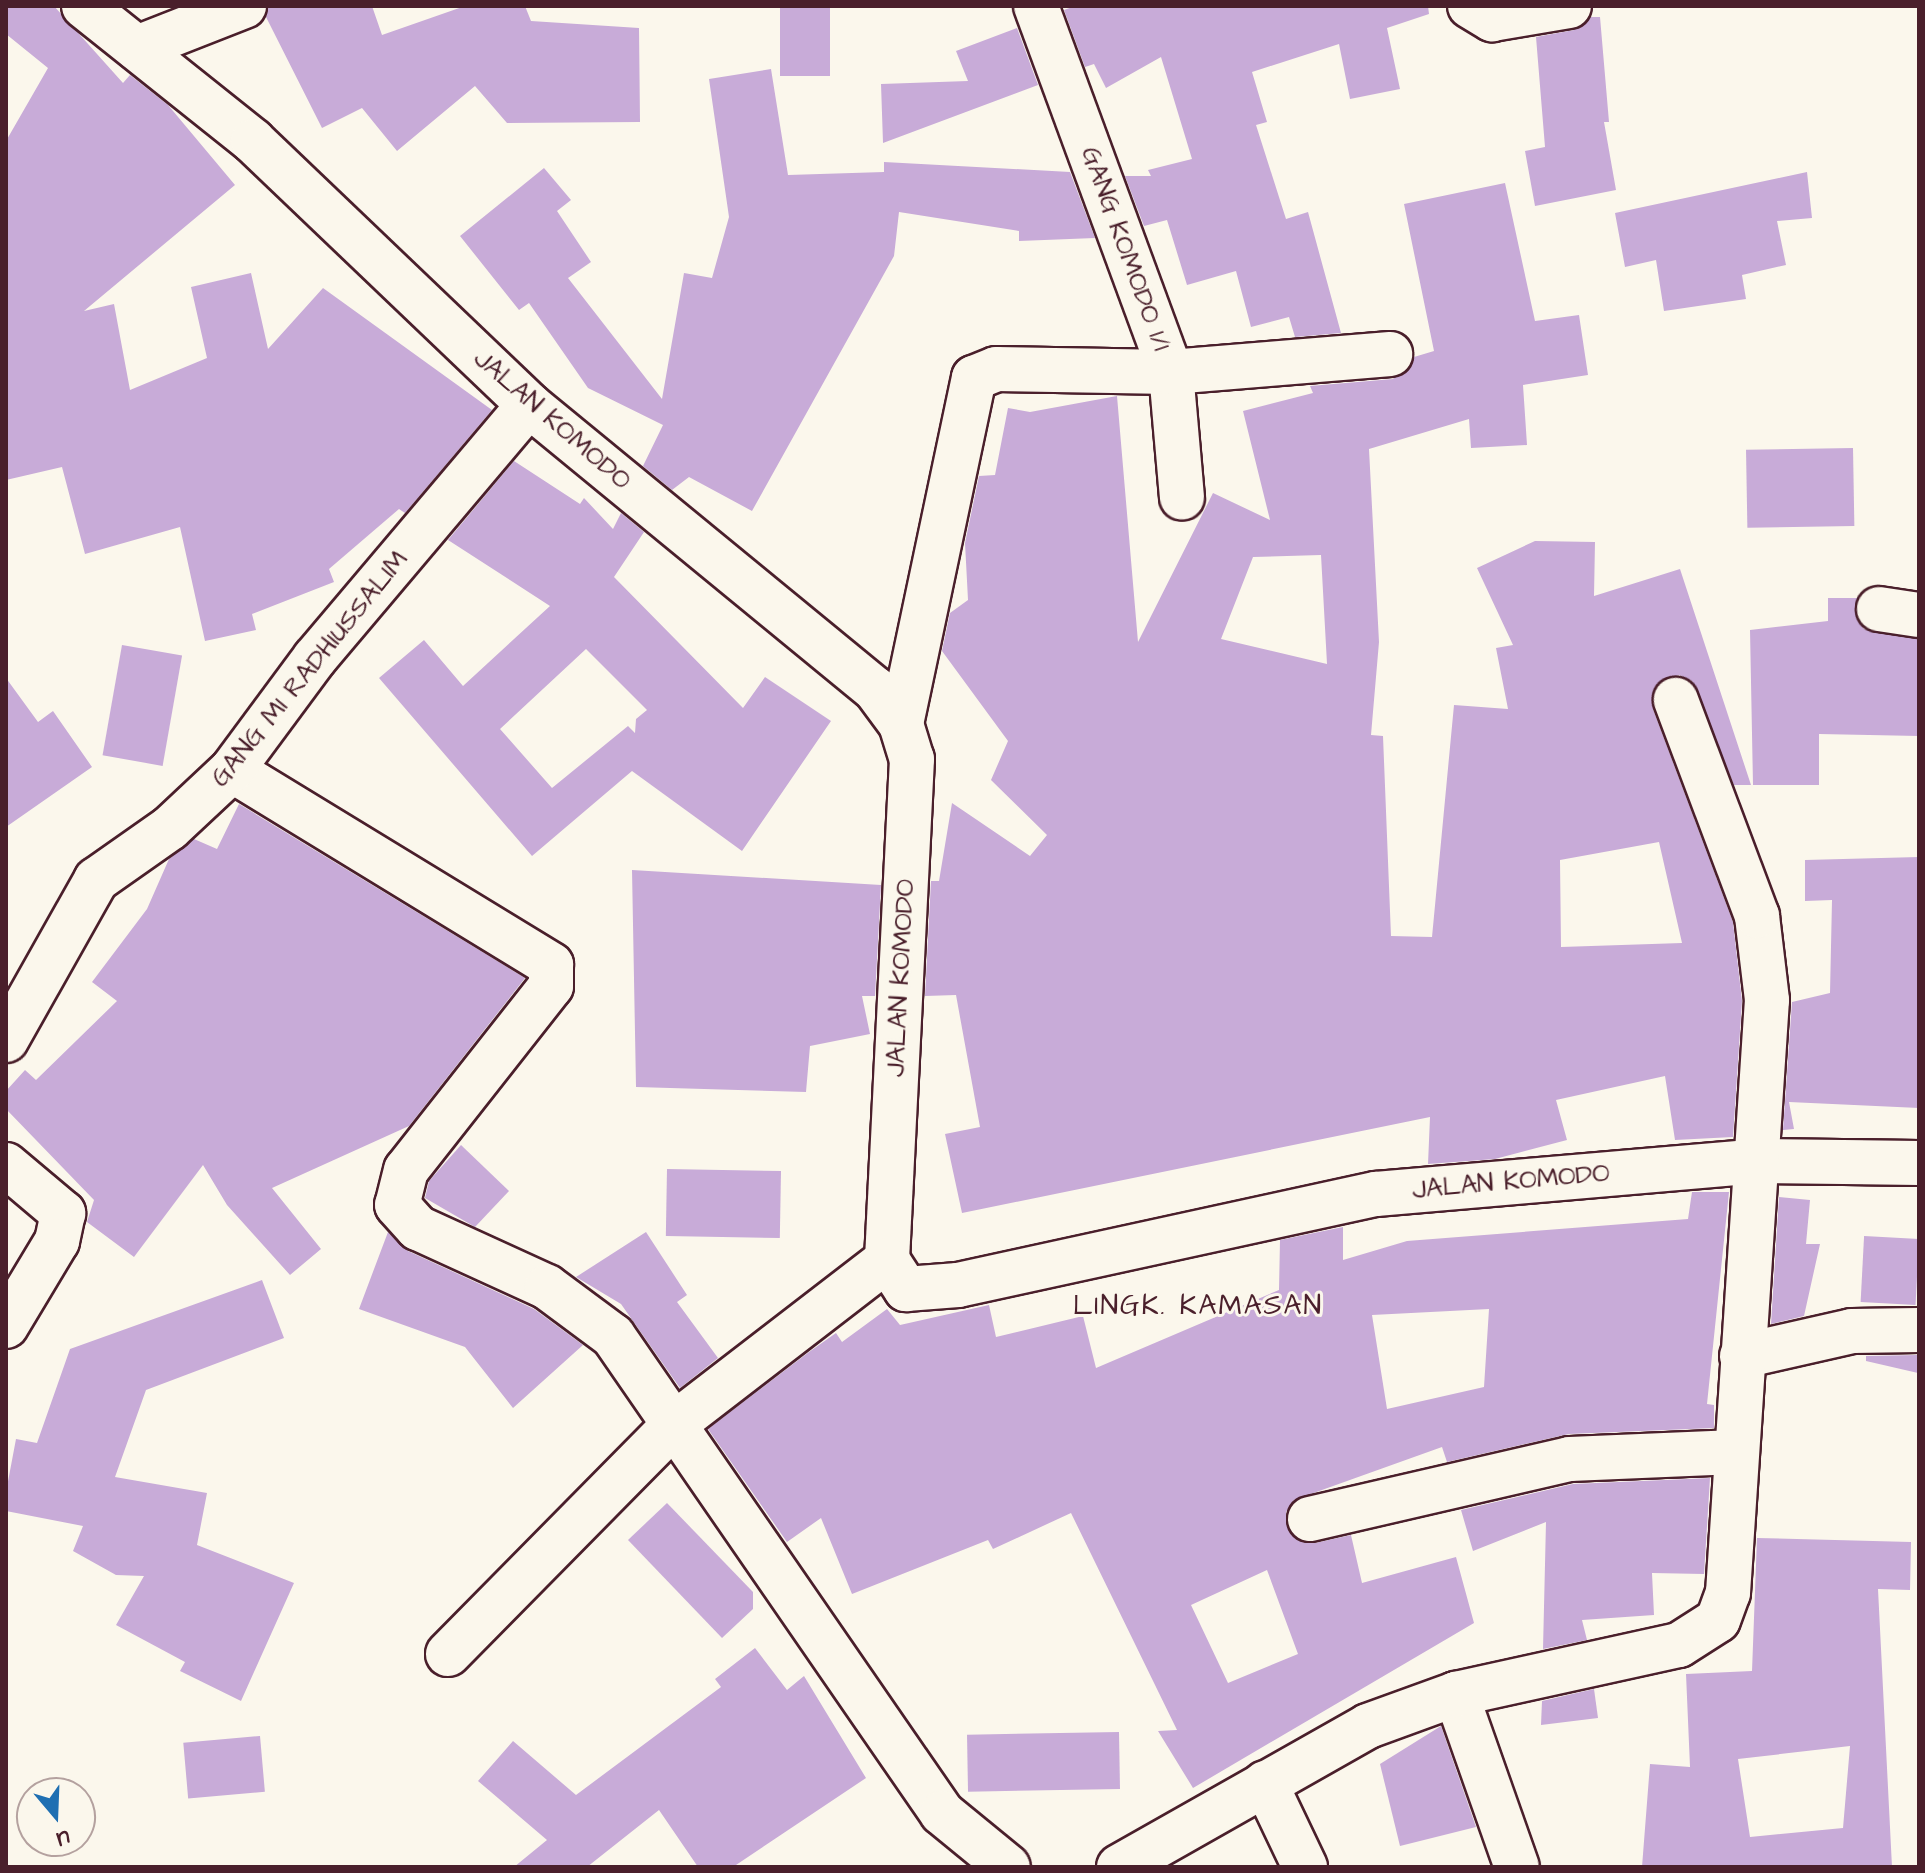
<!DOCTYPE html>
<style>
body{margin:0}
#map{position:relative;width:1925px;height:1873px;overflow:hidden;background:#fbf7ec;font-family:"Architects Daughter",sans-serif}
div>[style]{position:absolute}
.building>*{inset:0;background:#c8abd8;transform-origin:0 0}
.roads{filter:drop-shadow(2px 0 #4a1f2b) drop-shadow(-2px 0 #4a1f2b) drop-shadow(0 2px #4a1f2b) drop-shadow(0 -2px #4a1f2b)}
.minor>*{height:44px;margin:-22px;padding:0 22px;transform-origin:22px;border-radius:22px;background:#fbf7ec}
span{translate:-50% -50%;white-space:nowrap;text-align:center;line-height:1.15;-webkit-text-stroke:6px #fbf7ec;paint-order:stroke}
.street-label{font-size:26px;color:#4a1f2b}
.neighbourhood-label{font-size:28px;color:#4a1f2b;letter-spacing:2px}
.frame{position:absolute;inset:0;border:8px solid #4a1f2b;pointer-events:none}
.north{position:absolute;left:16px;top:1777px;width:80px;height:80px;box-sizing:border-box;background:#fbf7ec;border:2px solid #b4a19f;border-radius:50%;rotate:161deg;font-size:22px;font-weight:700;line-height:32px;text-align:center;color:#4a1f2b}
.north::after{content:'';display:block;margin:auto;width:28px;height:36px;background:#1f6fb2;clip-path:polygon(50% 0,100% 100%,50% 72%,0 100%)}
</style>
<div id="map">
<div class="building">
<i style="clip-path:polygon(6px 6px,54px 6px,123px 83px,130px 75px,168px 105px,235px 185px,84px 311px,114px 304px,130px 390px,207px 358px,191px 287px,251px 273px,268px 349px,323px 288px,492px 410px,405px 513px,399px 509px,329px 569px,334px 582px,252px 614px,256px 630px,205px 641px,180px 527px,85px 554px,62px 467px,6px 480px,6px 141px,48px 68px,6px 34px)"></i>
<i style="clip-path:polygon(268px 6px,372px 6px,382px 35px,465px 6px,525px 6px,531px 21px,639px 28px,640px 122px,507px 123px,475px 86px,397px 151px,362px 108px,322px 128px,266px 17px)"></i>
<i style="left:780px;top:6px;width:50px;height:70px"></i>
<i style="clip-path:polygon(1075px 6px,1428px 6px,1429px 14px,1387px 28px,1400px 89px,1350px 99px,1339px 44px,1252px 72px,1267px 122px,1256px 125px,1286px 219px,1308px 212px,1341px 333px,1295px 337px,1289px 317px,1251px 327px,1236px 271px,1187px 285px,1167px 220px,1144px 226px,1125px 176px,1151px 176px,1148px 170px,1192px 159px,1161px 57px,1106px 88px,1094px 64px,1085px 67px,1064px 10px)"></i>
<i style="clip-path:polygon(1591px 17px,1600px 17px,1609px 122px,1604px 122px,1616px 190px,1535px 206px,1525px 151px,1545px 147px,1536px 37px,1574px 30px)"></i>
<i style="clip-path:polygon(1017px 28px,1038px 85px,883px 143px,881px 84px,968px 81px,956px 51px)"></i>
<i style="clip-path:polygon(771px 69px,788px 175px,884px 172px,884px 162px,1070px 172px,1095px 238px,1019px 241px,1019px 231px,899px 212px,894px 256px,752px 511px,689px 477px,672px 490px,643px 466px,663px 425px,588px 388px,529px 303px,519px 310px,460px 236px,544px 168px,571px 200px,557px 211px,591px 262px,568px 278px,662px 399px,684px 273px,712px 278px,729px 217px,709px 79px)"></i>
<i style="clip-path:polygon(1807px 172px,1812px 218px,1777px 221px,1786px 265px,1742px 275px,1746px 299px,1664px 311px,1656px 260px,1625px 267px,1615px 213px)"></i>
<i style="clip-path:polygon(evenodd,1505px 183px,1535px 321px,1579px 315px,1588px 375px,1523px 385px,1527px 445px,1471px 448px,1469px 419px,1369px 449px,1379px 642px,1371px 735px,1383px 736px,1391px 936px,1432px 937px,1454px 705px,1508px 709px,1496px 648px,1513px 645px,1477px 568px,1535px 541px,1595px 542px,1594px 596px,1680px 569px,1751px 785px,1734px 785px,1692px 681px,1679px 675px,1657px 684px,1653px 709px,1733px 922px,1742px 1001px,1733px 1137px,1675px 1140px,1665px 1076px,1556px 1100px,1567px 1140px,1495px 1159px,1428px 1164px,1430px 1117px,962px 1213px,945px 1134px,980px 1127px,956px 995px,925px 996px,931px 881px,939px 881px,952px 803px,1030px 856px,1047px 835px,991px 780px,1008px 741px,942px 651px,950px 613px,968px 600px,965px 543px,979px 476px,995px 475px,1008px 408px,1030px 412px,1117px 396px,1138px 642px,1213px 493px,1270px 520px,1243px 411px,1313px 393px,1310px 386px,1393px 379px,1414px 357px,1434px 351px,1404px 204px,1505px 183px,1321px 555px,1327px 664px,1221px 639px,1253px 557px,1321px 555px,1505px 183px,1659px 842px,1682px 943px,1561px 947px,1560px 860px,1659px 842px)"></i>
<i style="left:1853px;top:448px;width:78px;height:107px;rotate:89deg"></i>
<i style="clip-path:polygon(evenodd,514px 461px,580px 504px,584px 498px,613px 529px,621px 513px,644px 532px,614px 577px,743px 708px,765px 677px,831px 721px,742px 851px,632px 771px,532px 856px,379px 678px,424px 640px,463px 686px,550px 606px,448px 540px,514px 461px,586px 649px,647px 710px,636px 719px,635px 733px,628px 726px,552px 788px,500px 729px,586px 649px)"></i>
<i style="clip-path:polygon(1828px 598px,1858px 598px,1856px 617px,1864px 629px,1919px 639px,1919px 736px,1819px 734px,1819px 785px,1753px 785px,1750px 630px,1828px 621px)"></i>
<i style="left:122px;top:645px;width:61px;height:112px;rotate:10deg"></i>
<i style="clip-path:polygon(6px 678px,38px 722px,53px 711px,92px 767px,6px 827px)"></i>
<i style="clip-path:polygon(239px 804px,525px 978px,409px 1126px,272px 1188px,321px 1249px,290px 1275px,227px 1205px,203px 1165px,134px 1257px,87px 1222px,94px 1200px,6px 1109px,6px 1091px,25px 1070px,36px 1080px,117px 1001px,92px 982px,147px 909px,169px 859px,194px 839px,217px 849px)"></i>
<i style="clip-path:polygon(1919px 857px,1919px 1108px,1789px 1102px,1794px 1129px,1783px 1130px,1792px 1002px,1830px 993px,1832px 900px,1805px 901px,1805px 860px)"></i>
<i style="clip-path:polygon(632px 870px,881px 885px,875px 996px,862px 996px,870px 1034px,810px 1046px,806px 1092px,636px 1087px)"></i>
<i style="clip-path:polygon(461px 1145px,509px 1191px,475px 1227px,425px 1198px,429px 1181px)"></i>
<i style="left:667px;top:1169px;width:114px;height:67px;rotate:1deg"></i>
<i style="clip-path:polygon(evenodd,1692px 1192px,1729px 1192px,1707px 1404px,1714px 1405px,1714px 1428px,1569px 1434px,1447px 1462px,1442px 1447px,1294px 1500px,1286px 1512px,1291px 1535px,1315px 1543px,1351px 1535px,1362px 1583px,1456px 1557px,1474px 1623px,1193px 1788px,1158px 1731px,1177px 1730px,1071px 1513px,993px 1549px,988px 1540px,852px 1594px,821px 1518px,787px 1542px,708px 1429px,809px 1352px,836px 1333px,842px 1342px,887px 1309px,900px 1325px,989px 1305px,996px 1337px,1083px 1316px,1096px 1368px,1279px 1290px,1280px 1240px,1343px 1227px,1343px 1260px,1407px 1241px,1688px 1219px,1692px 1192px,1489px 1309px,1484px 1387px,1387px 1409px,1372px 1315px,1489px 1309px,1692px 1192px,1267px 1570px,1298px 1654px,1228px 1683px,1191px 1605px,1267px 1570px)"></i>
<i style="clip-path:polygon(1779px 1197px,1810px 1200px,1806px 1244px,1820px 1244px,1804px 1316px,1771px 1324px)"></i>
<i style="clip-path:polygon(388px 1232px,408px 1251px,534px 1309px,583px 1345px,513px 1408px,465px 1347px,359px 1309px)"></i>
<i style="clip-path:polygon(646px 1232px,687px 1295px,677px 1302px,718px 1358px,680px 1388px,621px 1304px,576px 1277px)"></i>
<i style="left:1919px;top:1239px;width:66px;height:55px;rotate:93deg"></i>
<i style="clip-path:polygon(262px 1280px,284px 1338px,146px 1390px,115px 1477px,207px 1493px,197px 1545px,294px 1583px,241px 1701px,180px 1671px,185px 1662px,116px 1625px,144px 1576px,116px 1575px,73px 1551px,83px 1526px,6px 1511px,6px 1492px,16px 1439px,37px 1443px,70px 1349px)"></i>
<i style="clip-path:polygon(1917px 1355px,1918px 1373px,1866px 1361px,1866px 1356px)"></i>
<i style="clip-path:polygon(1710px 1478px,1704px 1574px,1652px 1573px,1654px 1615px,1582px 1620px,1587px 1640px,1543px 1649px,1546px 1522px,1473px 1551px,1461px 1510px,1573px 1484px)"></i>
<i style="clip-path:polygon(667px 1503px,753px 1592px,753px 1609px,722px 1638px,628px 1540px)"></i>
<i style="clip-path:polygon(evenodd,1757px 1538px,1911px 1542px,1910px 1590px,1878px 1589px,1892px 1867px,1642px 1867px,1650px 1764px,1690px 1767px,1686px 1674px,1752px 1671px,1757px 1538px,1850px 1746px,1843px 1828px,1750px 1837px,1738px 1759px,1850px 1746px)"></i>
<i style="clip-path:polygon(755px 1648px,787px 1690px,804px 1676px,866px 1778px,733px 1867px,698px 1867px,659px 1810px,587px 1867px,514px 1867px,547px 1840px,478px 1781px,513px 1741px,576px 1795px,721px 1687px,715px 1679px)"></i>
<i style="clip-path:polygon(1594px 1689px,1598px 1718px,1541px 1725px,1542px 1701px)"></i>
<i style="clip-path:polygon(1441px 1726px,1476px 1827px,1400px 1846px,1380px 1764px)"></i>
<i style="left:1119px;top:1732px;width:57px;height:152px;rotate:89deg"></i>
<i style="left:260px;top:1736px;width:56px;height:77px;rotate:85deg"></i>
</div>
<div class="roads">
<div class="minor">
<i style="left:84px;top:6px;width:216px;rotate:38.6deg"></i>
<i style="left:253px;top:141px;width:382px;rotate:43.7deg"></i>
<i style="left:529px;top:405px;width:448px;rotate:39.4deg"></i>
<i style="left:875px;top:689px;width:44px;rotate:53.4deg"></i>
<i style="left:901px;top:724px;width:37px;rotate:73deg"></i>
<i style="left:912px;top:759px;width:502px;rotate:92.86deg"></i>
<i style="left:887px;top:1260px;width:35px;rotate:57deg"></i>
<i style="left:906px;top:1289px;width:52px;rotate:-4.4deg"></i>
<i style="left:958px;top:1285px;width:428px;rotate:-12.3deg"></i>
<i style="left:1376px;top:1194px;width:384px;rotate:-4.9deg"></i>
<i style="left:1759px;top:1161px;width:160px;rotate:0.7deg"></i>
<i style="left:1036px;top:6px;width:390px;rotate:69.8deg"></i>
<i style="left:1171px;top:372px;width:126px;rotate:85deg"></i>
<i style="left:1470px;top:6px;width:26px;rotate:31deg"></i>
<i style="left:1492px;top:19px;width:78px;rotate:-9.6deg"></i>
<i style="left:137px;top:48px;width:115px;rotate:-21.4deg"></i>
<i style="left:1879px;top:609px;width:40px;rotate:8.5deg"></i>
<i style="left:901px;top:724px;width:354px;rotate:-78.1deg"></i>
<i style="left:974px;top:378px;width:24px;rotate:-22deg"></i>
<i style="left:996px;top:369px;width:175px;rotate:1deg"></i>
<i style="left:1171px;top:372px;width:220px;rotate:-4.7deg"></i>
<i style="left:232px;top:770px;width:374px;rotate:31.4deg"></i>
<i style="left:551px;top:965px;width:21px;rotate:90deg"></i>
<i style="left:551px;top:986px;width:234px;rotate:128.2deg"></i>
<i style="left:406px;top:1170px;width:36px;rotate:104deg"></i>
<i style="left:397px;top:1205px;width:31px;rotate:48deg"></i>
<i style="left:418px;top:1228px;width:142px;rotate:24.6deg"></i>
<i style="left:547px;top:1287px;width:82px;rotate:36.6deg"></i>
<i style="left:613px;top:1336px;width:579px;rotate:55.4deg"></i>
<i style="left:942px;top:1813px;width:85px;rotate:39.3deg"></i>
<i style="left:6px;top:1040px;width:184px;rotate:-60.6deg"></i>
<i style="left:96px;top:880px;width:90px;rotate:-35.1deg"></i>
<i style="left:170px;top:828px;width:85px;rotate:-43.1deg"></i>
<i style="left:232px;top:770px;width:139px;rotate:-53.5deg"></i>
<i style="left:315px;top:658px;width:331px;rotate:-49.8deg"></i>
<i style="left:6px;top:1165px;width:75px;rotate:40.1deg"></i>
<i style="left:63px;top:1213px;width:29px;rotate:102deg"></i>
<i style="left:57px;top:1241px;width:99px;rotate:121deg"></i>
<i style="left:1742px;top:1356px;width:113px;rotate:-12.8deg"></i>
<i style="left:1852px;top:1331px;width:67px;rotate:-0.9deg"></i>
<i style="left:1310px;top:1519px;width:267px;rotate:-13deg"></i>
<i style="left:1570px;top:1459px;width:166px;rotate:-2.4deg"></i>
<i style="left:448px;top:1654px;width:327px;rotate:-45.4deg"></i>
<i style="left:678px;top:1421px;width:264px;rotate:-37.6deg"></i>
<i style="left:1456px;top:1694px;width:183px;rotate:70.6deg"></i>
<i style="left:1265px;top:1783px;width:93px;rotate:64.5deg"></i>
<i style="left:1119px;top:1867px;width:286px;rotate:-29.5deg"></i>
<i style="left:1368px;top:1726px;width:94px;rotate:-20deg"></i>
<i style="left:1456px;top:1694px;width:228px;rotate:-12.4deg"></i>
<i style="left:1679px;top:1645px;width:46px;rotate:-32.7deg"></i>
<i style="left:1718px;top:1620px;width:29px;rotate:-70deg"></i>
<i style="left:1728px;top:1593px;width:594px;rotate:-86.24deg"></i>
<i style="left:1767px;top:1000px;width:85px;rotate:-96.8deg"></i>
<i style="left:1757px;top:916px;width:231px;rotate:-110.6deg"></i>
</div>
</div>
<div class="street-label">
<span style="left:1125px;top:249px;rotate:70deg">GANG KOMODO 1/1</span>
<span style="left:552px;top:420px;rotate:41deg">JALAN KOMODO</span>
<span style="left:310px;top:669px;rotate:-51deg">GANG MI RADHIUSSALIM</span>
<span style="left:901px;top:978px;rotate:-87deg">JALAN KOMODO</span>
<span style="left:1511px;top:1182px;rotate:-5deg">JALAN KOMODO</span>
</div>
<div class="neighbourhood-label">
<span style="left:1198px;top:1306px">LINGK. KAMASAN</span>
</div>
<div class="frame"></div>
<div class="north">U</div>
</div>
